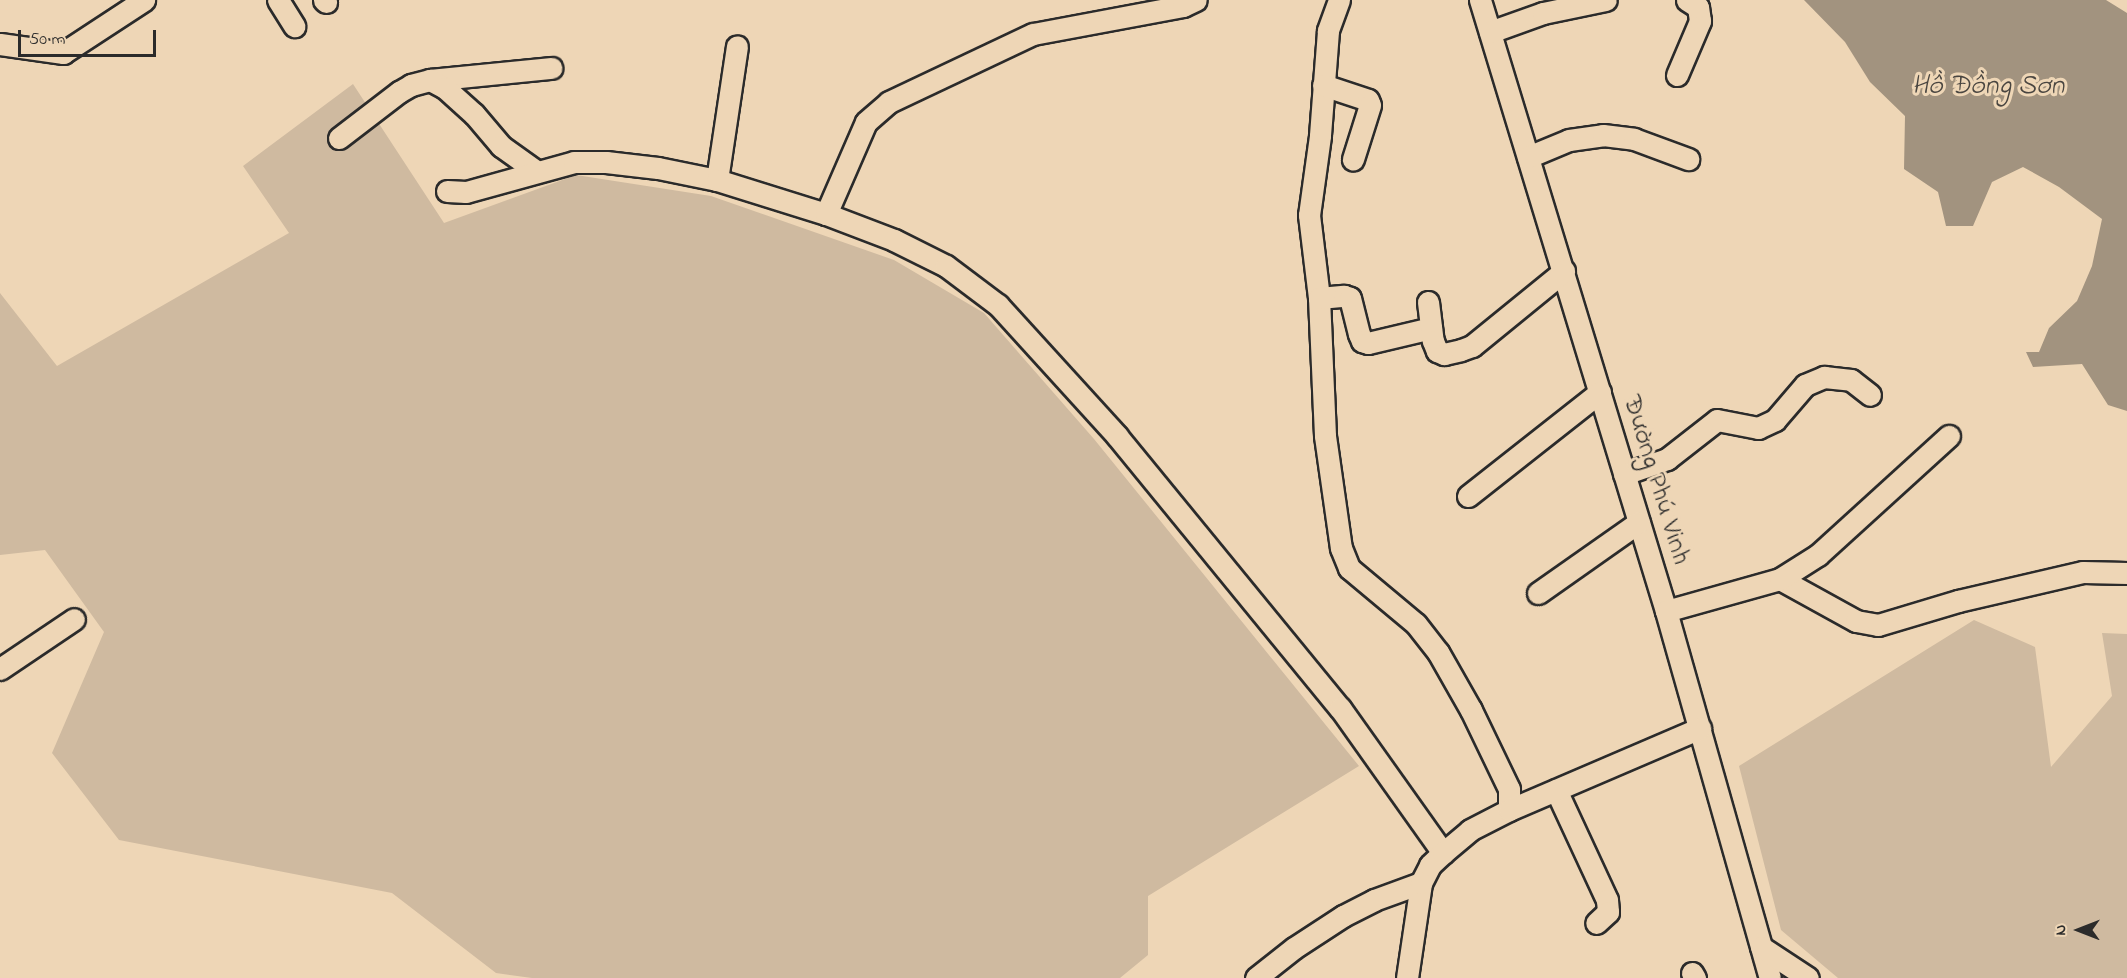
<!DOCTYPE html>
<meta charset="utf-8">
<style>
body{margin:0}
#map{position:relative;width:2127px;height:978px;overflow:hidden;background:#eed6b6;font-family:"Indie Flower",sans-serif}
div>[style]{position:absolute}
.green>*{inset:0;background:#cfbaa0}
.water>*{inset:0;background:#a2937f}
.roads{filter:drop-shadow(2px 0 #2b2b2b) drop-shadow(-2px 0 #2b2b2b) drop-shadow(0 2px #2b2b2b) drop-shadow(0 -2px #2b2b2b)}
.minor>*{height:21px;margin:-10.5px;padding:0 10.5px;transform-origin:10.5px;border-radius:10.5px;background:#eed6b6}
span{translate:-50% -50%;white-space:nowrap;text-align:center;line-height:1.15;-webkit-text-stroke:6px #eed6b6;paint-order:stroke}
.street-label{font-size:27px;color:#2b2b2b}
.water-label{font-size:28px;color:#494540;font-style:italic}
.north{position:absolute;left:2049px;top:900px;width:60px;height:60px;-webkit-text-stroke:4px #eed6b6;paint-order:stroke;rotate:270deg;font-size:16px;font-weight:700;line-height:24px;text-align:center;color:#2b2b2b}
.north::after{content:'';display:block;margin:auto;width:21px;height:27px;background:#2b2b2b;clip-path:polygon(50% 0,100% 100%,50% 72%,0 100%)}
.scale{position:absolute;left:18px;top:30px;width:138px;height:27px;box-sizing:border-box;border:3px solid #2b2b2b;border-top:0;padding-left:8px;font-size:18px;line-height:21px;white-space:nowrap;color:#2b2b2b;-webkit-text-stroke:4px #eed6b6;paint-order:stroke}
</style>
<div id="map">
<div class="green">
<i style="clip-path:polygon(353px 84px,444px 223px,576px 175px,711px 196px,894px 260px,984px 313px,1094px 439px,1359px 766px,1148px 896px,1148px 955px,1120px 978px,532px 978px,496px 973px,392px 893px,119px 840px,52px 753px,104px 632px,45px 550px,0 555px,0 293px,57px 366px,289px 233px,243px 166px)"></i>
<i style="clip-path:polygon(1974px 620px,2035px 647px,2051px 767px,2112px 696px,2102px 633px,2127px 634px,2127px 978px,1838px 978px,1781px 930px,1739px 766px)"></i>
</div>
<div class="water">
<i style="clip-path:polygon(1804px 0,2106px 0,2127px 13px,2127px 411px,2108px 405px,2082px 364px,2033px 367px,2026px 352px,2039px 352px,2049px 328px,2077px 301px,2092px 266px,2102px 219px,2059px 187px,2023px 167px,1992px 182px,1973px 226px,1946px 226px,1938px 192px,1904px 169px,1905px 116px,1870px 82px,1845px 42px)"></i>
</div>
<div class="roads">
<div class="minor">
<i style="left:278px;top:0;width:31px;rotate:58deg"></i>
<i style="left:324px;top:0;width:3px;rotate:45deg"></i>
<i style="left:1339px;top:0;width:33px;rotate:110deg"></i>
<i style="left:1328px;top:31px;width:105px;rotate:94.4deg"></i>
<i style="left:1320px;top:136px;width:80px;rotate:97.9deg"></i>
<i style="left:1309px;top:215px;width:84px;rotate:83.1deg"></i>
<i style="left:1319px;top:298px;width:138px;rotate:87.5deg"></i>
<i style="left:1325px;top:436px;width:113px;rotate:81.9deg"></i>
<i style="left:1341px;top:548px;width:22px;rotate:68deg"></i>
<i style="left:1349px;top:568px;width:87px;rotate:39.9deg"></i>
<i style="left:1416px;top:624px;width:36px;rotate:52deg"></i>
<i style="left:1438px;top:652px;width:67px;rotate:60.4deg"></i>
<i style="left:1471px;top:710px;width:88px;rotate:64.3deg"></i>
<i style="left:1509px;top:789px;width:21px;rotate:90deg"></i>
<i style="left:1480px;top:0;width:639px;rotate:73.07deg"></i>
<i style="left:1666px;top:611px;width:381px;rotate:74.2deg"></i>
<i style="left:1490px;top:32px;width:56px;rotate:-19.7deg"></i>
<i style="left:1543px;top:13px;width:64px;rotate:-11.7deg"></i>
<i style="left:0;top:44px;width:64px;rotate:8.1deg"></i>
<i style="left:63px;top:53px;width:97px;rotate:-33.2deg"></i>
<i style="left:1677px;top:75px;width:59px;rotate:-66.9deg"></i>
<i style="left:1700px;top:21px;width:14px;rotate:-98deg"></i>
<i style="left:1698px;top:7px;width:13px;rotate:-148deg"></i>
<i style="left:430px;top:80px;width:122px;rotate:-5.7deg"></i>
<i style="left:1323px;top:85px;width:47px;rotate:18.4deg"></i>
<i style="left:1368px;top:100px;width:5px;rotate:68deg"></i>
<i style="left:1370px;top:105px;width:57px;rotate:107.5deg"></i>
<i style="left:339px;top:138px;width:76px;rotate:-37.5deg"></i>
<i style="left:399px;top:92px;width:14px;rotate:-30deg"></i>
<i style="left:411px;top:85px;width:20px;rotate:-15deg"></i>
<i style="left:430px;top:80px;width:17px;rotate:28deg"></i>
<i style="left:445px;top:88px;width:39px;rotate:42deg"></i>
<i style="left:474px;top:114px;width:42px;rotate:49.8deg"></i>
<i style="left:501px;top:146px;width:43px;rotate:35.5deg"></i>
<i style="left:1528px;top:157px;width:44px;rotate:-22.5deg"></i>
<i style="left:1569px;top:140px;width:34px;rotate:-8deg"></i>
<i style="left:1603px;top:135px;width:31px;rotate:7deg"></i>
<i style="left:1634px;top:139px;width:58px;rotate:20.3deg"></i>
<i style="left:717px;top:180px;width:135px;rotate:-81.5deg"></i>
<i style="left:447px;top:191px;width:19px;rotate:3deg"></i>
<i style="left:466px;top:192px;width:112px;rotate:-15.5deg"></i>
<i style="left:574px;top:162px;width:32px"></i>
<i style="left:606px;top:162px;width:52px;rotate:6.6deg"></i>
<i style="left:658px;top:168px;width:60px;rotate:11.5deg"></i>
<i style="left:717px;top:180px;width:114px;rotate:17.3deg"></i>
<i style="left:826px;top:214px;width:73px;rotate:20.9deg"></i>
<i style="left:894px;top:240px;width:58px;rotate:26.6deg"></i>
<i style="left:946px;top:266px;width:65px;rotate:36.9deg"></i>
<i style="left:998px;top:305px;width:177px;rotate:47.7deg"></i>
<i style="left:1117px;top:436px;width:352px;rotate:50.7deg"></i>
<i style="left:1340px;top:708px;width:178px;rotate:54.6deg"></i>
<i style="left:826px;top:214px;width:100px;rotate:-66.5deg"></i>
<i style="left:866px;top:122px;width:30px;rotate:-41deg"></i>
<i style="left:889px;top:102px;width:159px;rotate:-25.3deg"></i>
<i style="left:1033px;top:34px;width:153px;rotate:-10.6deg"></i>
<i style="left:1183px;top:6px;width:14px;rotate:-25deg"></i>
<i style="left:1319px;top:298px;width:25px;rotate:-5deg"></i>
<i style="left:1344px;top:296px;width:6px;rotate:18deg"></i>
<i style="left:1350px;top:298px;width:37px;rotate:76deg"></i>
<i style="left:1359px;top:334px;width:8px;rotate:67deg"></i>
<i style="left:1362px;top:341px;width:6px;rotate:18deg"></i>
<i style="left:1368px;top:343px;width:65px;rotate:-13.4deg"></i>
<i style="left:1428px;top:302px;width:39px;rotate:83deg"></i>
<i style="left:1433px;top:341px;width:11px;rotate:68deg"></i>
<i style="left:1437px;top:351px;width:8px;rotate:23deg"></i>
<i style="left:1444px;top:354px;width:17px;rotate:-13deg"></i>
<i style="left:1461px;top:350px;width:12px;rotate:-20deg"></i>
<i style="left:1472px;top:346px;width:119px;rotate:-39.2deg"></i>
<i style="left:1624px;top:474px;width:46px;rotate:-19.2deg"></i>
<i style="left:1667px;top:459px;width:63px;rotate:-38deg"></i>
<i style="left:1717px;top:420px;width:42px;rotate:11deg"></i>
<i style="left:1758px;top:428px;width:19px;rotate:-25deg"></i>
<i style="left:1775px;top:420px;width:46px;rotate:-49.4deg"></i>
<i style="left:1805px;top:385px;width:21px;rotate:-23deg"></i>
<i style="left:1824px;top:377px;width:27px;rotate:6deg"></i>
<i style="left:1851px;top:380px;width:24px;rotate:38deg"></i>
<i style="left:1468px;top:496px;width:168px;rotate:-38.2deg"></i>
<i style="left:1780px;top:579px;width:87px;rotate:28.9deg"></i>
<i style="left:1856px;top:621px;width:22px;rotate:10deg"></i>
<i style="left:1878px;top:625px;width:84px;rotate:-16.7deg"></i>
<i style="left:1958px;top:601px;width:128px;rotate:-13.1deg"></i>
<i style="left:2083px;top:572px;width:44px;rotate:1.3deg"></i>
<i style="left:1538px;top:593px;width:123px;rotate:-35.1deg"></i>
<i style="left:1666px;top:611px;width:118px;rotate:-15.7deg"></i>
<i style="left:1780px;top:579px;width:45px;rotate:-32.3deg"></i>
<i style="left:1818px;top:555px;width:177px;rotate:-42.3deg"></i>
<i style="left:0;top:669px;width:89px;rotate:-34deg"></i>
<i style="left:1556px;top:790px;width:121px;rotate:65.1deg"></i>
<i style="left:1607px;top:900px;width:12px;rotate:85deg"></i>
<i style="left:1608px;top:912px;width:16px;rotate:137deg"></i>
<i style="left:1761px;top:947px;width:56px;rotate:33.4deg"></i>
<i style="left:1692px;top:973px;width:6px;rotate:59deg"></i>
<i style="left:1256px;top:978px;width:48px;rotate:-38.3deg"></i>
<i style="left:1294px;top:948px;width:59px;rotate:-33.1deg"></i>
<i style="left:1343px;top:916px;width:35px;rotate:-27deg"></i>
<i style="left:1374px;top:900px;width:50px;rotate:-19.9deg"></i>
<i style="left:1407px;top:978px;width:96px;rotate:-81.6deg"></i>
<i style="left:1421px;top:883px;width:20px;rotate:-63deg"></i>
<i style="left:1430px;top:865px;width:18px;rotate:-43deg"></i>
<i style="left:1443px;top:853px;width:35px;rotate:-40deg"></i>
<i style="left:1470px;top:830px;width:44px;rotate:-27.1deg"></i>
<i style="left:1509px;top:810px;width:208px;rotate:-23.2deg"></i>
</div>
</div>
<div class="street-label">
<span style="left:1656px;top:480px;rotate:73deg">Đường Phú Vinh</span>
</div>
<div class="water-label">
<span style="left:1988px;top:87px">Hồ Đồng Sơn</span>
</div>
<div class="north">N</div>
<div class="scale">50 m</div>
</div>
